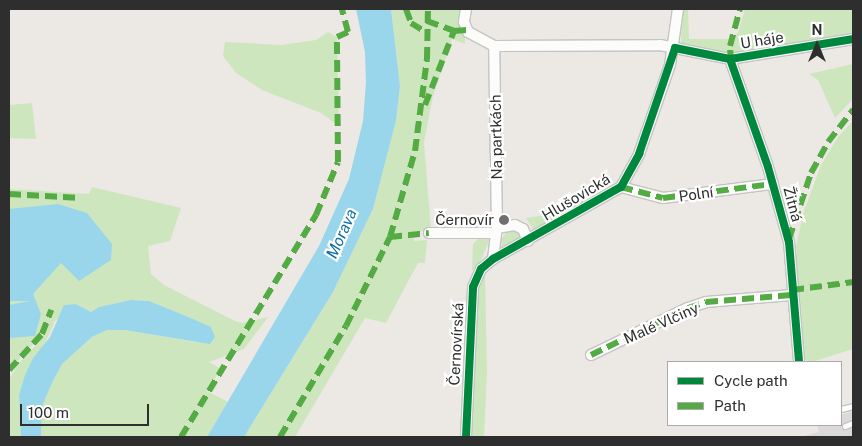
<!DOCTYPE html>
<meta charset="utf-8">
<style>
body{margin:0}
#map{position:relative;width:862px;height:446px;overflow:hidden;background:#ece8e4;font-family:"Public Sans",sans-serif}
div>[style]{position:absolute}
.industrial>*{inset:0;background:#dcd9db}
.green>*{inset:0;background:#cee6be}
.water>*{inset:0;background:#99d6ec}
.roads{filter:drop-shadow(1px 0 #c5c4c5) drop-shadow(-1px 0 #c5c4c5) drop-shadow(0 1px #c5c4c5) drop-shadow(0 -1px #c5c4c5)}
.service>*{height:5px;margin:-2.5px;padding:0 2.5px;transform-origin:2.5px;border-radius:2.5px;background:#fcfcfb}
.minor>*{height:10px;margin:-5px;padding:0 5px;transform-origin:5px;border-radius:5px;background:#fcfcfb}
.quiet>*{height:6px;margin-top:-3px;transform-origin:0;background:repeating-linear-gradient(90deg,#54ab44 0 12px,transparent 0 18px)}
.cycleway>*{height:8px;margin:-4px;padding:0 4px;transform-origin:4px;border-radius:4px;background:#00873e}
.dots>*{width:14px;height:14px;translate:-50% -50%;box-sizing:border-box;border:2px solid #fff;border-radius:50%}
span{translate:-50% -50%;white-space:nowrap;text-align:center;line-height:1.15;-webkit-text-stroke:4.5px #fff;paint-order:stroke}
.street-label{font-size:15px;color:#2e2e2e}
.poi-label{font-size:15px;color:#2e2e2e}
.right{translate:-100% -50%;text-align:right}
.water-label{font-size:16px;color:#0d6fa3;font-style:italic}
.frame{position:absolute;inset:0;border:10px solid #2e2e2e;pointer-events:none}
.legend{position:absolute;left:667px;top:361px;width:175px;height:65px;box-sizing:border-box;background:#fff;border:1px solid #ababab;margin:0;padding:6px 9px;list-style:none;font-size:15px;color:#2e2e2e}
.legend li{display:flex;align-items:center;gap:10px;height:25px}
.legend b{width:25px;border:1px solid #ababab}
.north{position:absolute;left:792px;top:20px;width:50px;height:50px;-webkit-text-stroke:4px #fff;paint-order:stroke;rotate:0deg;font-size:14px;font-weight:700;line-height:20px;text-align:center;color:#2e2e2e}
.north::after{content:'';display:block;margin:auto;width:18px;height:22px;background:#2e2e2e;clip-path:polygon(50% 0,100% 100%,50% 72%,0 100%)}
.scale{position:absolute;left:20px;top:404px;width:129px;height:22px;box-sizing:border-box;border:2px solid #2e2e2e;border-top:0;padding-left:6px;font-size:15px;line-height:18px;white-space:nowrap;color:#2e2e2e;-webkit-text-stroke:4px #fff;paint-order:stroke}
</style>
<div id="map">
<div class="industrial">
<i style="clip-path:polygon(853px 411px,853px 437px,800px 437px,819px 432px,817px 425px,841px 425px,841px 415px)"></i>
</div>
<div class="green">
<i style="clip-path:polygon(391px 9px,464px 9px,465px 44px,452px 39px,433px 96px,424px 142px,431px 230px,413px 232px,414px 241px,427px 240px,425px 263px,418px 263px,386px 323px,365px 318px,295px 437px,244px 437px,333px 292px,373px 209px,396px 121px,400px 86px)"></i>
<i style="clip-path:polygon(682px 9px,688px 9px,689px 39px,730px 39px,738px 33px,745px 9px,853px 9px,853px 34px,730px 56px,681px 45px)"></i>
<i style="clip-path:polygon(328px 32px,337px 37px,339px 126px,321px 113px,262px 90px,236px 73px,223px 56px,225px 42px,281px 45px,316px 40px)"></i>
<i style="clip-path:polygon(853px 64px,853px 99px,835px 118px,818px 80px,809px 74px)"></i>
<i style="clip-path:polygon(32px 103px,36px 139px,9px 138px,9px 105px)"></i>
<i style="clip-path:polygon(853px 121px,853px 349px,812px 362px,805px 360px,799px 322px,796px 246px,804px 211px,821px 165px,838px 137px)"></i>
<i style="clip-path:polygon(92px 187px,181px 208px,170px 241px,148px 246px,151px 274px,164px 285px,235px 321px,242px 323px,268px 317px,244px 349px,209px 362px,221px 369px,207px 391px,228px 402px,207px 437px,41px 437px,42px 407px,51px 385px,62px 364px,92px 337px,107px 330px,124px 330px,196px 342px,211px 327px,149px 301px,131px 300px,99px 307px,91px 312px,76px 304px,55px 321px,43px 348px,33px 358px,19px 395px,21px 437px,9px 437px,9px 379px,19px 363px,40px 341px,40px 337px,9px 370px,9px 189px,89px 194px)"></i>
<i style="clip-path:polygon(572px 211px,534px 231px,526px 218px)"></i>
<i style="clip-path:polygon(509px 229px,520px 231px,522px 238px,506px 249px,502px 248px,501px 239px)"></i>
<i style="clip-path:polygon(480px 237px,489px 237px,489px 241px,480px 262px,472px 271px,473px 244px)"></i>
<i style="clip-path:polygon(485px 273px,487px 372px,484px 437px,470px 437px,478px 287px)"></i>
</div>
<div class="water">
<i style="clip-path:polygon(356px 9px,391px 9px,400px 86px,396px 121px,373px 209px,333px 292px,244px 437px,207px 437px,319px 246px,349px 179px,363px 121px,366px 82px,365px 52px)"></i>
<i style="clip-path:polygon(58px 204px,87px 213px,112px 244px,111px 260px,79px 281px,61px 263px,33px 294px,41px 314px,35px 336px,9px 338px,9px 305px,30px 301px,9px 301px,9px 209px)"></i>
<i style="clip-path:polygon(131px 300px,149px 301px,193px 319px,211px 327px,215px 337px,210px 344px,124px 330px,107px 330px,92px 337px,62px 364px,51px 385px,42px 407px,41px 437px,21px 437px,19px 395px,25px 375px,33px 358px,50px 337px,64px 305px,76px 304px,91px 312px,99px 307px)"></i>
</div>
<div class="roads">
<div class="service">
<i style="left:841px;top:409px;width:12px;rotate:-14deg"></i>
<i style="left:845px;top:426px;width:9px;rotate:-21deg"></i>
</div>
<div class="minor">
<i style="left:466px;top:9px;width:13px;rotate:99deg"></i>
<i style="left:464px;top:22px;width:11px;rotate:68deg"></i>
<i style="left:468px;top:32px;width:30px;rotate:28deg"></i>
<i style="left:494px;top:46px;width:166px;rotate:-0.3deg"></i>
<i style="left:660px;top:45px;width:71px;rotate:11.3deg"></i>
<i style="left:730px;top:59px;width:125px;rotate:-9.2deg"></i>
<i style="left:730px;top:59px;width:114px;rotate:70.6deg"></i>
<i style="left:768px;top:167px;width:78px;rotate:74.4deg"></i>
<i style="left:789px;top:242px;width:120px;rotate:85.2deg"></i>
<i style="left:621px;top:187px;width:43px;rotate:14.7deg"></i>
<i style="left:663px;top:198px;width:111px;rotate:-7.3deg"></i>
<i style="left:497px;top:228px;width:18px;rotate:-9deg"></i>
<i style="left:515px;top:225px;width:9px;rotate:27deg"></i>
<i style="left:523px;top:229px;width:13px;rotate:67deg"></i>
<i style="left:429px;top:233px;width:67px"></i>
<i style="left:493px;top:259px;width:31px;rotate:-83deg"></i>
<i style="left:497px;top:228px;width:182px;rotate:-90.9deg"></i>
<i style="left:591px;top:355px;width:108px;rotate:-25.9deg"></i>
<i style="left:688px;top:308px;width:19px;rotate:-18deg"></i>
<i style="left:706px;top:302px;width:86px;rotate:-4.7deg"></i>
<i style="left:466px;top:437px;width:150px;rotate:-87.3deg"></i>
<i style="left:473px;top:287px;width:20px;rotate:-66deg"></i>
<i style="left:481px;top:269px;width:16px;rotate:-40deg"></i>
<i style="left:493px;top:259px;width:147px;rotate:-29.4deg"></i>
<i style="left:621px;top:187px;width:38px;rotate:-61deg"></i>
<i style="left:639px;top:154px;width:94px;rotate:-70.8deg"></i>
<i style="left:670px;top:65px;width:57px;rotate:-81.9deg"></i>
</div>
</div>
<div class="quiet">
<i style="left:406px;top:9px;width:15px;rotate:70deg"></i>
<i style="left:411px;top:23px;width:19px;rotate:32deg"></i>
<i style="left:427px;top:21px;width:29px;rotate:20deg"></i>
<i style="left:454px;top:31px;width:13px;rotate:-4deg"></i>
<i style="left:731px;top:62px;width:16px;rotate:-94deg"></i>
<i style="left:730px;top:46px;width:38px;rotate:-75deg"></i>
<i style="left:425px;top:105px;width:79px;rotate:-68.6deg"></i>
<i style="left:621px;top:187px;width:43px;rotate:14.7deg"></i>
<i style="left:663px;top:198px;width:111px;rotate:-7.3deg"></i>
<i style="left:9px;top:194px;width:72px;rotate:3.2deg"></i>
<i style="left:390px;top:237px;width:39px;rotate:-6deg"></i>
<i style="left:789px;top:239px;width:70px;rotate:-71.6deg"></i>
<i style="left:811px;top:173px;width:35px;rotate:-61deg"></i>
<i style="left:828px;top:142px;width:41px;rotate:-52deg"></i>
<i style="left:792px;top:290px;width:62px;rotate:-7.5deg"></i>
<i style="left:591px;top:355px;width:108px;rotate:-25.9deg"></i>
<i style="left:688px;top:308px;width:19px;rotate:-18deg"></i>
<i style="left:706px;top:302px;width:86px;rotate:-4.7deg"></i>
<i style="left:9px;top:370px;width:49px;rotate:-47.5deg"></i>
<i style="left:42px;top:334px;width:26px;rotate:-69deg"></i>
<i style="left:181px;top:437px;width:260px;rotate:-58.7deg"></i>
<i style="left:316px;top:215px;width:57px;rotate:-67.5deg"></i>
<i style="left:338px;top:162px;width:125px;rotate:-90.5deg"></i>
<i style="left:337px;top:37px;width:12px;rotate:-24deg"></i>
<i style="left:348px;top:32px;width:24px;rotate:-105deg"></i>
<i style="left:280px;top:437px;width:129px;rotate:-59.3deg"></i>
<i style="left:346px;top:326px;width:99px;rotate:-63.7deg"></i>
<i style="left:390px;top:237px;width:90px;rotate:-73.8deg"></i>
<i style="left:415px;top:151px;width:93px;rotate:-82.6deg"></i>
<i style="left:427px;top:59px;width:50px;rotate:-88.9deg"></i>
</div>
<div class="cycleway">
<i style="left:730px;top:59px;width:114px;rotate:70.6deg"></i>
<i style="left:768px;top:167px;width:78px;rotate:74.4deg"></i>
<i style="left:789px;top:242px;width:120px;rotate:85.2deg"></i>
<i style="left:466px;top:437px;width:150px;rotate:-87.3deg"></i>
<i style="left:473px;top:287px;width:20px;rotate:-66deg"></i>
<i style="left:481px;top:269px;width:16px;rotate:-40deg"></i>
<i style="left:493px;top:259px;width:147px;rotate:-29.4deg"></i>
<i style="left:621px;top:187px;width:38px;rotate:-61deg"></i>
<i style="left:639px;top:154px;width:112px;rotate:-71.2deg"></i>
<i style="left:675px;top:48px;width:56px;rotate:11.3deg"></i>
<i style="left:730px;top:59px;width:125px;rotate:-9.2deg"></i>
</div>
<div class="dots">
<i style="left:504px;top:220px;background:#706f6e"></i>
</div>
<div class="street-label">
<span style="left:762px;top:40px;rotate:-9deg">U háje</span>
<span style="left:496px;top:137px;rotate:-91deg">Na partkách</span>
<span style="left:696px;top:194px;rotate:-8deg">Polní</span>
<span style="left:576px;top:197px;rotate:-31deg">Hlušovická</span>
<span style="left:793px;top:204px;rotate:75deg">Žitná</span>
<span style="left:661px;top:323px;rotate:-24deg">Malé Vlčiny</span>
<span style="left:456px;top:344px;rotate:-87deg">Černovírská</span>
</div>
<div class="poi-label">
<span class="right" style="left:494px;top:220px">Černovír</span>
</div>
<div class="water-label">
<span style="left:342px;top:234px;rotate:-66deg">Morava</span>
</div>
<div class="frame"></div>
<ul class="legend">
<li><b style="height:6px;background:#00873e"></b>Cycle path</li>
<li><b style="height:6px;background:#54ab44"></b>Path</li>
</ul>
<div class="north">N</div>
<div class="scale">100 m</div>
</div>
